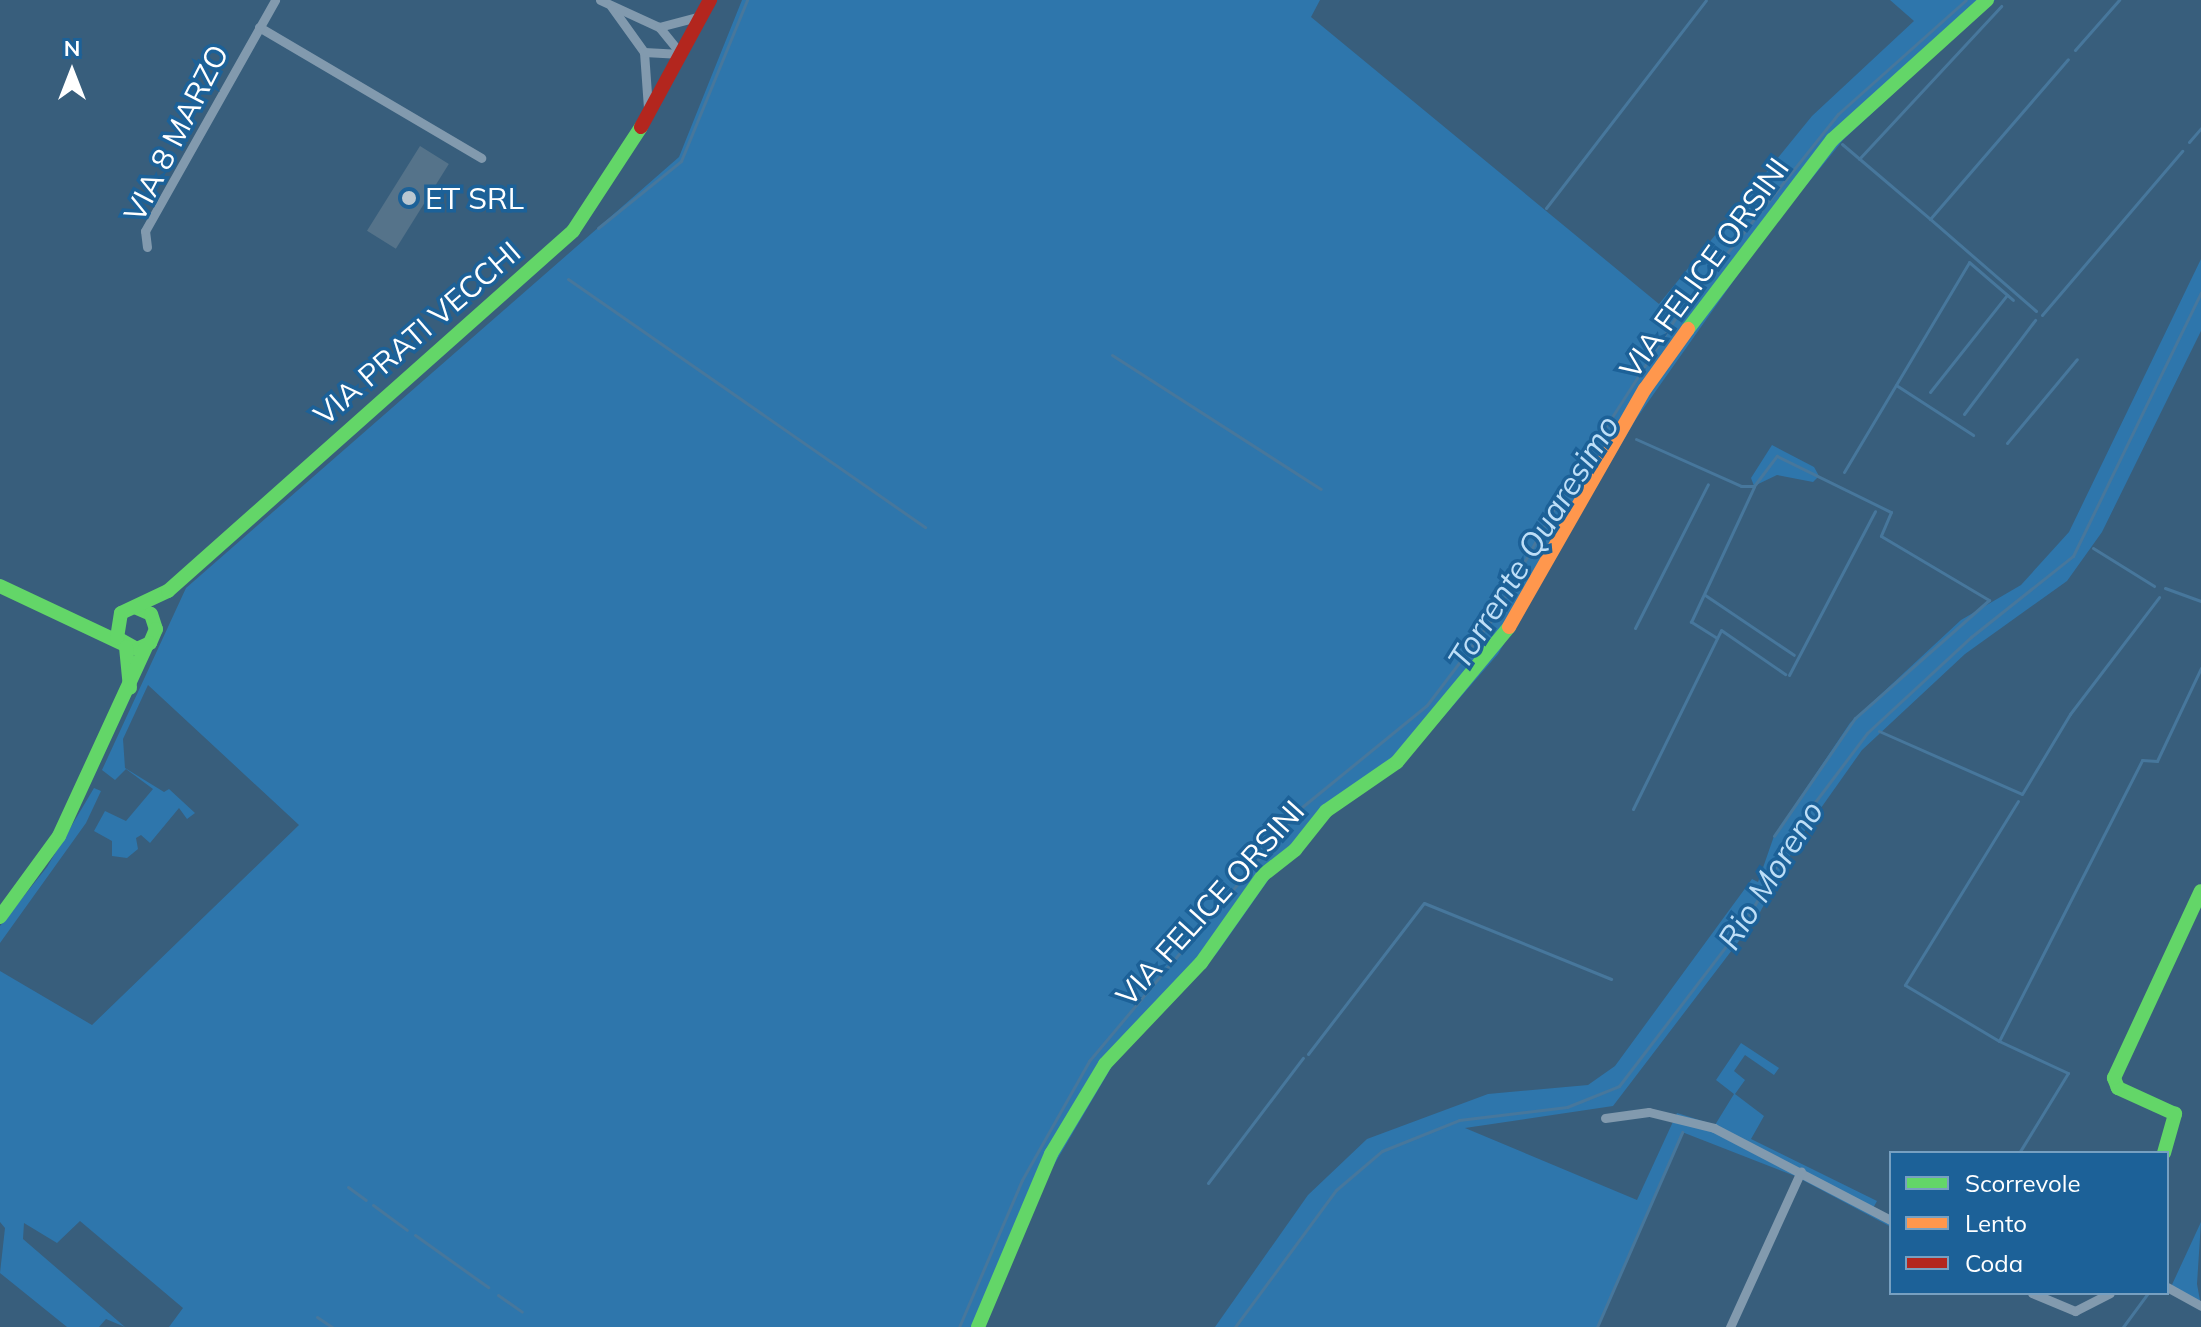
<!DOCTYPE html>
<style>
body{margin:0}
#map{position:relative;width:2201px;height:1327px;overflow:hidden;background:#385e7c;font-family:Mulish,sans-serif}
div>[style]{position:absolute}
.green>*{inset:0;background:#2e76ac}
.stream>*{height:3px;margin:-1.5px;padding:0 1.5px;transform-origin:1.5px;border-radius:1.5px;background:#47779c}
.building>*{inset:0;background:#55738a;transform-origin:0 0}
.street>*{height:9px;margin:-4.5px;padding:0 4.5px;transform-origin:4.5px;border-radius:4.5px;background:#829aae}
.fast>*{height:14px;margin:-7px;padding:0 7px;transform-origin:7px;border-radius:7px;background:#63d668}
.slow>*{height:14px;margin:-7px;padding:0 7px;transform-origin:7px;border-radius:7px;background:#ff974d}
.jam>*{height:14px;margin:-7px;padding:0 7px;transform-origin:7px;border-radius:7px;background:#b3261e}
.dots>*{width:22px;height:22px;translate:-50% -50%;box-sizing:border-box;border:4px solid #1c6198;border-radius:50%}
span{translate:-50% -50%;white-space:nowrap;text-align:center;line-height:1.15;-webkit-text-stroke:7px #1c6198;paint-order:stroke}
.street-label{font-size:30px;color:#fff}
.poi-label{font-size:30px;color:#fff}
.left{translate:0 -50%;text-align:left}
.water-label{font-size:32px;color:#bddef7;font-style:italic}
.legend{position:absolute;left:1889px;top:1151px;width:280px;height:144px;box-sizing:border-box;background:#1c6198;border:2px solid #77a0c1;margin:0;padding:10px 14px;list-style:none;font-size:24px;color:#fff}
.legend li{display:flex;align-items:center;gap:16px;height:40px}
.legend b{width:40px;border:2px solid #77a0c1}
.north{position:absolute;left:32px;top:32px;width:80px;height:80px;-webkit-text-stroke:6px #1c6198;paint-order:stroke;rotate:0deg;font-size:22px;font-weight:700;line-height:32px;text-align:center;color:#fff}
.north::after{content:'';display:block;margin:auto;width:28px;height:36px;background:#fff;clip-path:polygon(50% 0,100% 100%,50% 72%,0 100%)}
</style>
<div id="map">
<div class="green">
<i style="clip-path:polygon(742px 0,1320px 0,1311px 17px,1659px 304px,1812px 116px,1914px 21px,1890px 0,1995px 0,1844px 139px,1768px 232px,1636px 419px,1498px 654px,1397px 770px,1339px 807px,1274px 872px,1217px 953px,1118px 1056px,1048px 1175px,985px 1327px,169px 1327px,183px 1308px,80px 1221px,57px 1243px,24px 1223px,23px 1239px,125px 1327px,106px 1319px,99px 1327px,67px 1327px,0 1273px,5px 1228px,0 1222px,0 971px,92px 1025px,299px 825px,148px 685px,123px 739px,125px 768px,164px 792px,169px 789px,195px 813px,187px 819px,179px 808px,150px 843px,141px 835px,136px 838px,138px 849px,127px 858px,112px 856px,112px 841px,94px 831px,105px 811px,126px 821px,153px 789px,126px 769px,115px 780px,102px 770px,186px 588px,679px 157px)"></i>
<i style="clip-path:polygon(2201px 259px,2201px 331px,2102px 532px,2067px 581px,1965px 654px,1862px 750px,1799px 839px,1758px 916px,1613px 1106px,1465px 1128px,1637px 1200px,1677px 1113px,1715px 1125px,1734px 1094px,1716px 1080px,1741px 1043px,1779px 1068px,1774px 1075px,1745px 1055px,1734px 1071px,1745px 1080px,1735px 1094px,1764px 1116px,1751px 1139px,1877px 1201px,1872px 1210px,1891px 1220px,1891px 1227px,1795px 1176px,1682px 1132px,1597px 1327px,1215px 1327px,1308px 1195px,1367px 1139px,1488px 1094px,1588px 1085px,1615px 1066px,1752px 879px,1758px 882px,1774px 836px,1850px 723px,1961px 620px,2021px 585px,2069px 532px)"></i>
<i style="clip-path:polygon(1772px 445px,1814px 467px,1819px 476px,1813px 482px,1777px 475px,1754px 486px,1751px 478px)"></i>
<i style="clip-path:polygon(94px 788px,101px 791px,86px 823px,0 943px,0 926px,47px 867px)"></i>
<i style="clip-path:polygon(2201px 1222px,2197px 1284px,2201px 1306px,2170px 1289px)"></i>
</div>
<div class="stream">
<i style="left:2075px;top:50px;width:67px;rotate:-48.7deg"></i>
<i style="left:2189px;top:142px;width:18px;rotate:-49deg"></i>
<i style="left:1842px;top:144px;width:116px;rotate:40.4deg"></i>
<i style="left:1859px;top:159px;width:209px;rotate:-47.1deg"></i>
<i style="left:1546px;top:208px;width:262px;rotate:-52.4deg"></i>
<i style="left:598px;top:228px;width:107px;rotate:-38.9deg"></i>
<i style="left:681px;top:161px;width:174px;rotate:-67.7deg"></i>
<i style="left:568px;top:279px;width:435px;rotate:34.8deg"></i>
<i style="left:2036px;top:311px;width:140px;rotate:-139deg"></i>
<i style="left:1930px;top:219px;width:211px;rotate:-49.2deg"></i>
<i style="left:2042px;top:315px;width:216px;rotate:-49.5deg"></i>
<i style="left:1112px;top:355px;width:248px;rotate:32.7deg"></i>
<i style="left:1896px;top:385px;width:92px;rotate:33deg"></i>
<i style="left:1930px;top:392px;width:124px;rotate:-51.6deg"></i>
<i style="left:1964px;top:414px;width:118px;rotate:-52.9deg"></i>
<i style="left:1636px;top:439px;width:115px;rotate:24.1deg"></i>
<i style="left:1741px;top:486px;width:13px"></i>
<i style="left:1754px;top:486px;width:38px;rotate:-53deg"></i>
<i style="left:1777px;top:456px;width:127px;rotate:26.2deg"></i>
<i style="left:1891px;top:512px;width:26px;rotate:113deg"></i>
<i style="left:1881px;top:536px;width:126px;rotate:30.7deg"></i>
<i style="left:1989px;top:600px;width:179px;rotate:138.6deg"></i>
<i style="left:1855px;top:718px;width:143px;rotate:124.5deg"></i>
<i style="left:2007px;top:443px;width:109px;rotate:-50.2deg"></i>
<i style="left:1844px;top:472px;width:244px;rotate:-59.2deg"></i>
<i style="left:1969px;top:262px;width:58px;rotate:40.8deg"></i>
<i style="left:2093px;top:548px;width:72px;rotate:31.9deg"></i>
<i style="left:2165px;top:588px;width:38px;rotate:20deg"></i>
<i style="left:1705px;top:595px;width:107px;rotate:34deg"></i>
<i style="left:1635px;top:628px;width:161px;rotate:-63.1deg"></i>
<i style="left:1717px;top:638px;width:31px;rotate:-148deg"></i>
<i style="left:1691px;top:622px;width:149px;rotate:-65deg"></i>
<i style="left:1789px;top:675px;width:185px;rotate:-62.3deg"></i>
<i style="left:1879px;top:731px;width:156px;rotate:23.8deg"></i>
<i style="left:2022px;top:794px;width:93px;rotate:-59deg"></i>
<i style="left:2070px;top:714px;width:147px;rotate:-52.7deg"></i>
<i style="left:2018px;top:801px;width:216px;rotate:121.6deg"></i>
<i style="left:1905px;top:985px;width:109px;rotate:30.8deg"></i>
<i style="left:1999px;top:1041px;width:76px;rotate:24.9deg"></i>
<i style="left:2068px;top:1073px;width:94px;rotate:121.5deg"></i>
<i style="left:1633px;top:809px;width:199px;rotate:-63.8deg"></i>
<i style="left:1721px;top:630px;width:78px;rotate:34.5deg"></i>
<i style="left:2000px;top:1039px;width:313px;rotate:-63deg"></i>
<i style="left:2142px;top:760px;width:15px;rotate:4deg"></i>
<i style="left:2157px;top:761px;width:103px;rotate:-64.7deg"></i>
<i style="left:1308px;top:1054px;width:190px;rotate:-52.5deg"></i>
<i style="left:1424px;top:903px;width:202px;rotate:22.1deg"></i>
<i style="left:1208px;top:1183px;width:157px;rotate:-52.8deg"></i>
<i style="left:348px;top:1187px;width:22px;rotate:36deg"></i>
<i style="left:373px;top:1205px;width:42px;rotate:36.3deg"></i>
<i style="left:415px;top:1235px;width:90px;rotate:35.5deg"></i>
<i style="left:498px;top:1295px;width:29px;rotate:35deg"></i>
<i style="left:317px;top:1317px;width:18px;rotate:34deg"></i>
<i style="left:959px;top:1327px;width:160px;rotate:-66.8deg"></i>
<i style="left:1022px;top:1180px;width:137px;rotate:-60.6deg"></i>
<i style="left:1089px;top:1061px;width:331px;rotate:-50deg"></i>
<i style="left:1302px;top:807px;width:161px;rotate:-39.2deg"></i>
<i style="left:1427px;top:705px;width:109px;rotate:-52.8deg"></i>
<i style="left:1493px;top:618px;width:134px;rotate:-60.9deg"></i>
<i style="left:1558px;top:501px;width:219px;rotate:-57.3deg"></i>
<i style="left:1676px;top:317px;width:260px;rotate:-51.4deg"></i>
<i style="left:1838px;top:114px;width:171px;rotate:-41.7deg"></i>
<i style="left:1235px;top:1327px;width:170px;rotate:-53.6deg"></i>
<i style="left:1336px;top:1190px;width:60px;rotate:-40.3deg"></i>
<i style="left:1382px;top:1151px;width:83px;rotate:-21.9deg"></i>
<i style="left:1459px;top:1120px;width:109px;rotate:-6.9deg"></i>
<i style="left:1567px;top:1107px;width:56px;rotate:-22deg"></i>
<i style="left:1619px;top:1086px;width:213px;rotate:-52.6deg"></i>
<i style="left:1748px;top:917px;width:113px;rotate:-60.9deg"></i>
<i style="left:1803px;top:818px;width:106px;rotate:-53deg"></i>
<i style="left:1867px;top:733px;width:142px;rotate:-42.7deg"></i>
<i style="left:1971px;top:637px;width:130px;rotate:-38.5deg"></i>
<i style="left:2073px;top:556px;width:293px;rotate:-64.1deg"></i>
<i style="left:1597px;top:1327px;width:213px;rotate:-66.4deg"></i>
<i style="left:2123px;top:1327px;width:42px;rotate:-53.7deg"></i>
</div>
<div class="building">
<i style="left:420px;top:146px;width:34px;height:100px;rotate:32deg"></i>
</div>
<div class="street">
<i style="left:600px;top:0;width:65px;rotate:24.6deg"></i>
<i style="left:659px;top:27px;width:43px;rotate:-14.7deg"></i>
<i style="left:611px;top:6px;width:57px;rotate:54.3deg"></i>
<i style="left:644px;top:52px;width:56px;rotate:85.9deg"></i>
<i style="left:259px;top:27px;width:258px;rotate:30.5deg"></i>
<i style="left:644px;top:52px;width:37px;rotate:3deg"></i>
<i style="left:681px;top:54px;width:35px;rotate:-129deg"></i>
<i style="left:147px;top:247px;width:16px;rotate:-97deg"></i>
<i style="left:145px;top:231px;width:265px;rotate:-60.6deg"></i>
<i style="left:1605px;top:1118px;width:44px;rotate:-7.8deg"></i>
<i style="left:1649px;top:1112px;width:67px;rotate:13.8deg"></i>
<i style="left:1714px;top:1128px;width:199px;rotate:27.5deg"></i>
<i style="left:2167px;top:1287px;width:39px;rotate:29deg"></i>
<i style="left:2032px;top:1293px;width:47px;rotate:22.7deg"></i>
<i style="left:2075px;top:1311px;width:39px;rotate:-27deg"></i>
<i style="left:1730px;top:1327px;width:171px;rotate:-65.5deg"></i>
</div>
<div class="fast">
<i style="left:1688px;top:329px;width:238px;rotate:-52.7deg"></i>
<i style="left:1832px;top:140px;width:209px;rotate:-42.1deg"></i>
<i style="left:0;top:586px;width:134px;rotate:25.2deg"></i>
<i style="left:135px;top:607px;width:17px;rotate:24deg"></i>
<i style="left:151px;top:614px;width:16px;rotate:72deg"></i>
<i style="left:156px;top:629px;width:15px;rotate:113deg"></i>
<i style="left:150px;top:643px;width:14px;rotate:155deg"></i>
<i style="left:137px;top:649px;width:23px;rotate:-151deg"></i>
<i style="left:117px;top:638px;width:25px;rotate:-81deg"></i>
<i style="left:121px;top:613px;width:52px;rotate:-25.1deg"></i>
<i style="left:168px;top:591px;width:542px;rotate:-41.63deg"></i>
<i style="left:573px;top:231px;width:124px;rotate:-56.8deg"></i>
<i style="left:126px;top:647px;width:41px;rotate:84.4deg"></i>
<i style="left:0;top:917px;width:100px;rotate:-53.9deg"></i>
<i style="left:59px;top:836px;width:210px;rotate:-65.3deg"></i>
<i style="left:2164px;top:1153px;width:41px;rotate:-74.2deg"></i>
<i style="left:2175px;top:1114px;width:63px;rotate:-155.5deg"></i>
<i style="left:2118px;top:1088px;width:11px;rotate:-112deg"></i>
<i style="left:2114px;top:1078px;width:206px;rotate:-65.1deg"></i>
<i style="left:978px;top:1327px;width:188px;rotate:-67.1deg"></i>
<i style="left:1051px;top:1154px;width:105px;rotate:-59deg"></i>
<i style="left:1105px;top:1064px;width:139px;rotate:-46.5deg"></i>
<i style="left:1201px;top:963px;width:108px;rotate:-54.8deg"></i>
<i style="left:1263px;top:875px;width:41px;rotate:-38deg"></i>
<i style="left:1295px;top:850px;width:50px;rotate:-51.5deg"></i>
<i style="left:1326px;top:811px;width:86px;rotate:-34.6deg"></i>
<i style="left:1397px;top:762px;width:175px;rotate:-50.3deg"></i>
</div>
<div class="slow">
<i style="left:1509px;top:627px;width:274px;rotate:-60.3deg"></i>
<i style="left:1645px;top:389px;width:74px;rotate:-54.4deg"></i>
</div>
<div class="jam">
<i style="left:641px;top:127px;width:145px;rotate:-61.5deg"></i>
</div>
<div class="dots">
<i style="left:409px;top:198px;background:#b9c7d1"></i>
</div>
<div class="street-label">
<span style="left:176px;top:133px;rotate:-63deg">VIA 8 MARZO</span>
<span style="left:1704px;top:268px;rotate:-54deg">VIA FELICE ORSINI</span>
<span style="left:417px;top:333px;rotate:-41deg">VIA PRATI VECCHI</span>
<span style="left:1210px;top:903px;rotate:-48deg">VIA FELICE ORSINI</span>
</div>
<div class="poi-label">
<span class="left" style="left:425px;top:198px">ET SRL</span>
</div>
<div class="water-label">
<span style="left:1533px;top:542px;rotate:-58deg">Torrente Quaresimo</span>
<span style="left:1770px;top:875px;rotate:-58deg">Rio Moreno</span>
</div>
<ul class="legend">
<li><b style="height:10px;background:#63d668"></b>Scorrevole</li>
<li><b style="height:10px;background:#ff974d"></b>Lento</li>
<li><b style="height:10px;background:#b3261e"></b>Coda</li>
</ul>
<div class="north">N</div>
</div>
